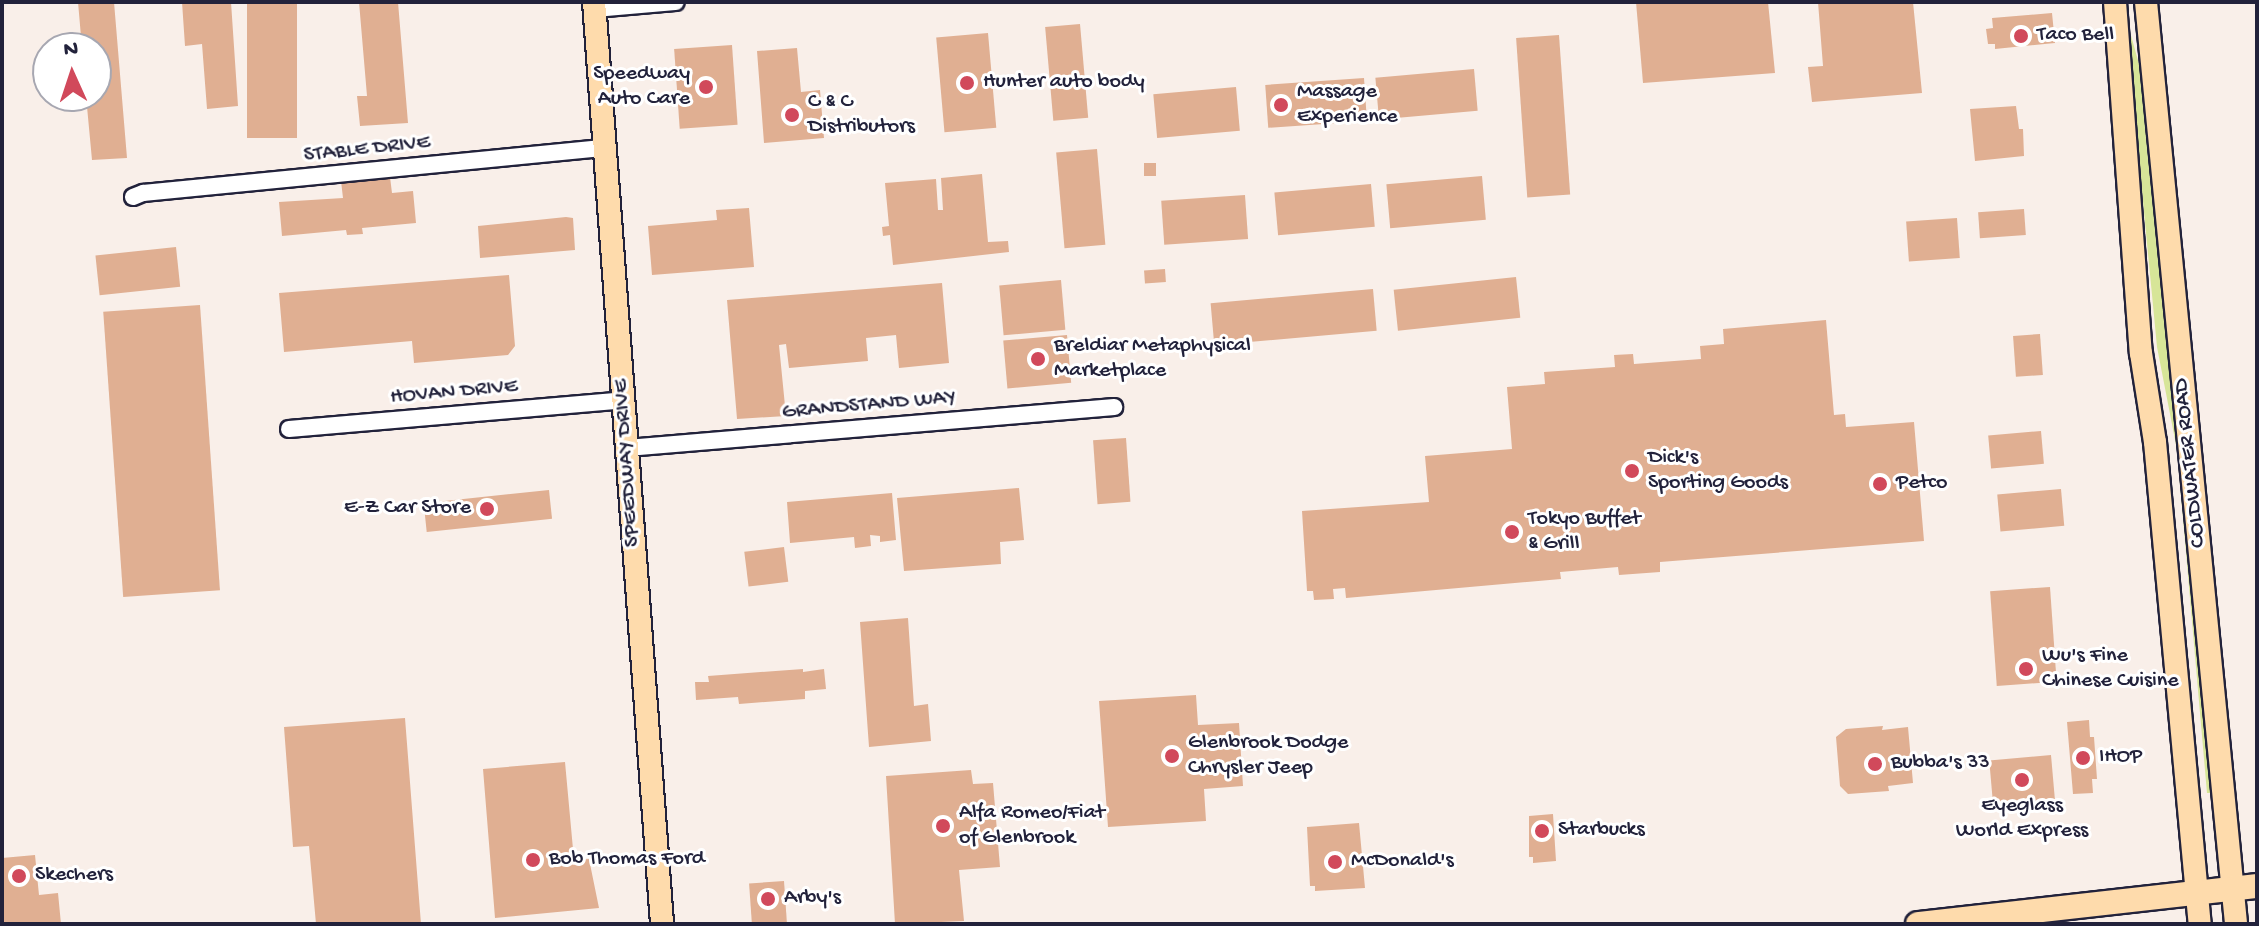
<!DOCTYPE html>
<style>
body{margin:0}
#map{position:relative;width:2259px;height:926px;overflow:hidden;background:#f9efe9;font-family:"Gochi Hand",sans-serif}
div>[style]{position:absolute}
.green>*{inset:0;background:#d7e598}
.building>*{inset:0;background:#e0af92;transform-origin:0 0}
.roads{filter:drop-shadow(2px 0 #22223b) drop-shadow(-2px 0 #22223b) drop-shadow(0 2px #22223b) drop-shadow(0 -2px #22223b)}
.minor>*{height:16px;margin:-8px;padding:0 8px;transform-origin:8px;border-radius:8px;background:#fff}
.major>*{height:22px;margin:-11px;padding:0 11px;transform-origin:11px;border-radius:11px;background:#fedbac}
.highway>*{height:24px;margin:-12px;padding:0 12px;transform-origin:12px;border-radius:12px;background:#fedbac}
.dots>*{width:22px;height:22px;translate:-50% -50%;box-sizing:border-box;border:4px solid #fff;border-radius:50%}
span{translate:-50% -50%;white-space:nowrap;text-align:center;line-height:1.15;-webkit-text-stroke:6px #fff;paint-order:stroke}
.poi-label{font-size:22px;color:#22223b}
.left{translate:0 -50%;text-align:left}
.right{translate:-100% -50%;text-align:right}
.street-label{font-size:22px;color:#22223b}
.frame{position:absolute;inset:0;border:4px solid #22223b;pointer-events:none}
.north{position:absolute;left:32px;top:32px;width:80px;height:80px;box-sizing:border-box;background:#fff;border:2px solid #a7a7b1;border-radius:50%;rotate:357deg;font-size:22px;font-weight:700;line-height:32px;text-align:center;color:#22223b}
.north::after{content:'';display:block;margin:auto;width:28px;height:36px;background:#d1495b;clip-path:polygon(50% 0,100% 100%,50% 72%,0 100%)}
</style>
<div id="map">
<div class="green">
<i style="clip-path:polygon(2125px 14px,2144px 82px,2183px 448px,2212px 793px,2207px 793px,2177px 450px,2157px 347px)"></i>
</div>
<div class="building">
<i style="clip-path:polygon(78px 2px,114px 2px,127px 158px,92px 160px,86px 96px,96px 96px,96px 48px,82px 48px)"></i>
<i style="clip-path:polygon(182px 2px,231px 2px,238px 106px,207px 109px,202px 44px,185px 46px)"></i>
<i style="left:247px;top:2px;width:50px;height:136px"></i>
<i style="clip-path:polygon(359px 2px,398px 2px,408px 123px,360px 126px,357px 96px,367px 96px)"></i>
<i style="clip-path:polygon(1636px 2px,1768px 2px,1775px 73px,1643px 83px)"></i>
<i style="clip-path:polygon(1818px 2px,1913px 2px,1922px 93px,1812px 102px,1808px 67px,1823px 66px)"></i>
<i style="clip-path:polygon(2052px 13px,2055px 43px,1995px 49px,1995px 44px,1988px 44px,1986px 29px,1993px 28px,1992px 18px)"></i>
<i style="left:1080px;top:24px;width:94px;height:35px;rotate:85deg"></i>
<i style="left:988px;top:33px;width:95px;height:52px;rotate:85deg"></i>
<i style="left:1559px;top:35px;width:160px;height:43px;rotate:86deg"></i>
<i style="left:732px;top:45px;width:80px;height:58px;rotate:86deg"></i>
<i style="clip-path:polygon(797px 48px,801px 92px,820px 90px,824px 138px,764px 143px,757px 51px)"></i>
<i style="left:1474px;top:69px;width:42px;height:99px;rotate:85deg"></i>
<i style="left:1364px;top:78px;width:43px;height:99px;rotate:86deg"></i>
<i style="left:1236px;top:87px;width:44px;height:83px;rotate:85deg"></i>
<i style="clip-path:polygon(2016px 106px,2019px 129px,2023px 129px,2024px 156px,1975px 161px,1970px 109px)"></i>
<i style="left:1097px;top:149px;width:96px;height:41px;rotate:85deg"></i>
<i style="left:1156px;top:163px;width:13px;height:12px;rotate:90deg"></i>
<i style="clip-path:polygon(982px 174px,988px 242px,1008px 241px,1009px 252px,893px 265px,890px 235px,883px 236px,882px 227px,889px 226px,885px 183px,936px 179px,938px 210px,943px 210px,941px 178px)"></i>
<i style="left:1482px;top:176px;width:44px;height:96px;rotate:85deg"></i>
<i style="clip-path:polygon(390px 177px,392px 193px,413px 191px,416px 223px,362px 228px,363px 234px,347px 235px,346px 230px,282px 236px,279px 202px,343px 198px,341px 181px)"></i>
<i style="left:1371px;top:184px;width:43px;height:97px;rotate:85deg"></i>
<i style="left:1245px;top:195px;width:44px;height:84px;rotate:86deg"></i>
<i style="clip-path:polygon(749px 208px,754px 267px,652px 275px,648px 226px,717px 220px,716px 210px)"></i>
<i style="left:2024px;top:209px;width:26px;height:46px;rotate:86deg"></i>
<i style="clip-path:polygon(566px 217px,573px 218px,575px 250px,480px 258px,478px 226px)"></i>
<i style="left:1957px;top:218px;width:40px;height:51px;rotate:86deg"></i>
<i style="left:176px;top:247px;width:40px;height:81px;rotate:84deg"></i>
<i style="left:1165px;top:269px;width:13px;height:21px;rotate:86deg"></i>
<i style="clip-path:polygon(509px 275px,515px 346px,508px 355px,414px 363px,412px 341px,284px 352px,279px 293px)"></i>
<i style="left:1516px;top:277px;width:41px;height:123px;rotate:84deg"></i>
<i style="left:1061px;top:280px;width:50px;height:62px;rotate:85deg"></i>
<i style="clip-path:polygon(942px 283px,949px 363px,899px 368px,896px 335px,866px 338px,868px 361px,789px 368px,786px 344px,779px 345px,786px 416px,737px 419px,727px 300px)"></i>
<i style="left:1373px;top:289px;width:42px;height:163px;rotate:85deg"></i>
<i style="left:200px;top:305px;width:286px;height:97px;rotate:86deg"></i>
<i style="clip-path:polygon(1826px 320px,1834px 415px,1845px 414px,1846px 427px,1914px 422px,1924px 541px,1660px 562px,1660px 572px,1619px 575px,1618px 567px,1560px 572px,1561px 579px,1346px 598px,1345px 588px,1333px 589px,1334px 599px,1314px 600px,1313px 591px,1307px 591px,1302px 511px,1429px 502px,1425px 456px,1512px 449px,1507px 387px,1545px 384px,1544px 372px,1615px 367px,1614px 355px,1633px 354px,1634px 364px,1701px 359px,1700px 346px,1724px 344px,1723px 329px)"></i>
<i style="left:2040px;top:334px;width:41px;height:27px;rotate:86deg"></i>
<i style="left:1067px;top:335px;width:48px;height:64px;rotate:85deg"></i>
<i style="left:2041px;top:431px;width:33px;height:53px;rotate:85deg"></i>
<i style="left:1126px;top:438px;width:64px;height:33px;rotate:86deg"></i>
<i style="clip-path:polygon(1019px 488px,1024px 540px,1000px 542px,1001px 564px,904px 571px,897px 498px)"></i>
<i style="left:2061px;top:489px;width:37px;height:64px;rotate:85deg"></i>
<i style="left:549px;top:490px;width:29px;height:126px;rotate:84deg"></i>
<i style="clip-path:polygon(892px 493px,896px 540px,880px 542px,880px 536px,870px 535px,871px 546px,855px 548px,854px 537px,790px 543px,787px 502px)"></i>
<i style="left:784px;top:547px;width:35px;height:40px;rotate:83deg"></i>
<i style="left:2050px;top:587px;width:95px;height:60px;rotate:86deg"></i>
<i style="clip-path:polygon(908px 618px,914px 706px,928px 704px,931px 741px,869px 747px,860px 622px)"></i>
<i style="clip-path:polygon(803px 669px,803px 672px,824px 669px,826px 689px,805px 691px,805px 699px,739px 704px,738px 697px,696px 700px,695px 682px,709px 682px,708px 676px)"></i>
<i style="clip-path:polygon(1196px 695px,1198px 725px,1239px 723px,1243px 786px,1204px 789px,1206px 821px,1108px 827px,1099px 701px)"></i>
<i style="clip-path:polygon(405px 718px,421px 924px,316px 924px,309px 846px,293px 847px,284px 727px)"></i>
<i style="clip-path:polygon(2089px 720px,2090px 737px,2094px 737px,2097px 779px,2092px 779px,2093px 793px,2073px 794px,2067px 722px)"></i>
<i style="clip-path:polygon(1883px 726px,1882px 730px,1908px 727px,1913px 783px,1888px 786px,1889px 791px,1848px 794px,1840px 786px,1836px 737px,1846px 729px)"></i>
<i style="left:2051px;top:755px;width:45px;height:62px;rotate:85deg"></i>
<i style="clip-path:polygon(565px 762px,574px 860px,589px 859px,599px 908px,495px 918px,483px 769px)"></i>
<i style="clip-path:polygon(971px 770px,973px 784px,993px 783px,1000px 867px,959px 870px,964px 921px,895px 924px,886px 776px)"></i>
<i style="clip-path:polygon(1553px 814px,1556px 861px,1533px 863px,1533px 857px,1529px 857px,1529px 816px)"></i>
<i style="clip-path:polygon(1359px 823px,1365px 888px,1315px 891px,1315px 886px,1310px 886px,1307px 827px)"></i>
<i style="clip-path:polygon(35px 855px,39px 895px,58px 893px,61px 924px,2px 924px,2px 858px)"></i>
<i style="left:784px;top:881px;width:43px;height:35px;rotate:86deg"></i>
</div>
<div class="roads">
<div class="minor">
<i style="left:594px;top:9px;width:82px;rotate:-4.9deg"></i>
<i style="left:133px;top:197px;width:11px;rotate:-22deg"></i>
<i style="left:143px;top:193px;width:464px;rotate:-5.6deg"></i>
<i style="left:289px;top:429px;width:336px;rotate:-4.9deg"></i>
<i style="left:627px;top:448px;width:489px;rotate:-4.8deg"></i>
</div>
<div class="major">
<i style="left:594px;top:2px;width:925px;rotate:85.78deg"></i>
<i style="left:2115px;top:2px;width:352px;rotate:85.8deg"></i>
<i style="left:2141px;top:353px;width:90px;rotate:81.1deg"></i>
<i style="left:2155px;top:442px;width:484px;rotate:84.7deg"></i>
<i style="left:2146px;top:2px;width:926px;rotate:84.42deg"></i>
</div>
<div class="highway">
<i style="left:1918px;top:924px;width:341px;rotate:-6.4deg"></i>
</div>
</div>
<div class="dots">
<i style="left:2021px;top:36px;background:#d1495b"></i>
<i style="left:967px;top:83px;background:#d1495b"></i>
<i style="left:706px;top:87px;background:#d1495b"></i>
<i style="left:1281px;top:105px;background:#d1495b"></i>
<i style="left:792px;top:115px;background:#d1495b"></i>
<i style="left:1038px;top:359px;background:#d1495b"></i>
<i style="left:1632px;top:471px;background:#d1495b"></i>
<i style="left:1880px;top:484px;background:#d1495b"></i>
<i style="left:487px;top:509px;background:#d1495b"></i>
<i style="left:1512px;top:532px;background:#d1495b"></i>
<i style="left:2026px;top:669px;background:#d1495b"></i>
<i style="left:1172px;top:756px;background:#d1495b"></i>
<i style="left:2083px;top:758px;background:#d1495b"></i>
<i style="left:1875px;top:764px;background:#d1495b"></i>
<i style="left:2022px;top:780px;background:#d1495b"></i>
<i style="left:943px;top:826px;background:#d1495b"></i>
<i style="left:1542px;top:831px;background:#d1495b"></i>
<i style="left:533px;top:860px;background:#d1495b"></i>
<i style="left:1335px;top:862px;background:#d1495b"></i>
<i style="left:19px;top:876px;background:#d1495b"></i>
<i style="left:768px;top:899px;background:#d1495b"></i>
</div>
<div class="poi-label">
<span class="left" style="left:2037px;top:36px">Taco Bell</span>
<span class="right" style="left:690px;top:87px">Speedway<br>Auto Care</span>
<span class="left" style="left:983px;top:83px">Hunter auto body</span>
<span class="left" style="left:1297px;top:105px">Massage<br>Experience</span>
<span class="left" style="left:808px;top:115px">C &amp; C<br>Distributors</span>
<span class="left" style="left:1054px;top:359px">Breldiar Metaphysical<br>Marketplace</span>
<span class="left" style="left:1648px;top:471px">Dick's<br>Sporting Goods</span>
<span class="left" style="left:1896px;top:484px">Petco</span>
<span class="right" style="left:471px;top:509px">E-Z Car Store</span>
<span class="left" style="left:1528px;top:532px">Tokyo Buffet<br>&amp; Grill</span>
<span class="left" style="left:2042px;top:669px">Wu's Fine<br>Chinese Cuisine</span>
<span class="left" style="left:1188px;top:756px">Glenbrook Dodge<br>Chrysler Jeep</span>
<span class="left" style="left:2099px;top:758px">IHOP</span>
<span class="left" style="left:1891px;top:764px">Bubba's 33</span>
<span style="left:2022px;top:819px">Eyeglass<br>World Express</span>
<span class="left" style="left:959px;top:826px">Alfa Romeo/Fiat<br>of Glenbrook</span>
<span class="left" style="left:1558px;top:831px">Starbucks</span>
<span class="left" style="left:549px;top:860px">Bob Thomas Ford</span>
<span class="left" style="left:1351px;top:862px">McDonald's</span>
<span class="left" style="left:35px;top:876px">Skechers</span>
<span class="left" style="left:784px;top:899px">Arby's</span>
</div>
<div class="street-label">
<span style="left:367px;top:150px;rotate:-6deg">STABLE DRIVE</span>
<span style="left:454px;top:393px;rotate:-5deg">HOVAN DRIVE</span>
<span style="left:869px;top:406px;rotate:-5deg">GRANDSTAND WAY</span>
<span style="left:628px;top:463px;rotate:-94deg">SPEEDWAY DRIVE</span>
<span style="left:2191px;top:463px;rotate:-96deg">COLDWATER ROAD</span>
</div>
<div class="frame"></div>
<div class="north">N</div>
</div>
